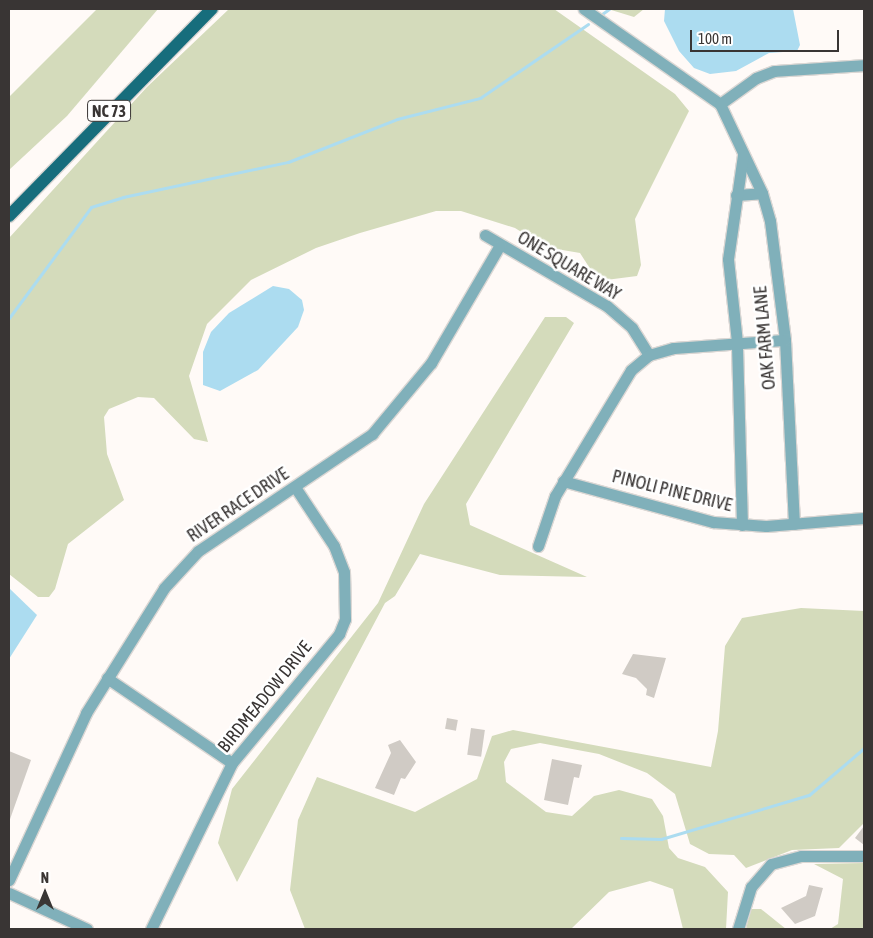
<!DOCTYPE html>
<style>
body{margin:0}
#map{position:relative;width:873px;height:938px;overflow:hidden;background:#fffaf7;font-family:"Asap Condensed",sans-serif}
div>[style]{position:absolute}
.green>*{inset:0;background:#d4dbbb}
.water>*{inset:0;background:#acdcf0}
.stream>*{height:3px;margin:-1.5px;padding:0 1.5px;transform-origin:1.5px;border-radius:1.5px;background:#acdcf0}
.building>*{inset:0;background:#d0cbc5;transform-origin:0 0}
.roads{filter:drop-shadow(1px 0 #dbd7d4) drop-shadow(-1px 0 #dbd7d4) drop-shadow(0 1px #dbd7d4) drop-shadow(0 -1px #dbd7d4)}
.minor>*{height:11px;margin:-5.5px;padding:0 5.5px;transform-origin:5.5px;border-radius:5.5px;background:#80b0ba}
.primary>*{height:12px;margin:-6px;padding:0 6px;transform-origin:6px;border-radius:6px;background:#176d7c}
span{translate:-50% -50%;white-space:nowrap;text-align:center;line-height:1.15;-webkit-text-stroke:5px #fff;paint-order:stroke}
.shield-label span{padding:1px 4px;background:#fff;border:1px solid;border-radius:4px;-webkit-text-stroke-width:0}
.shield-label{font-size:16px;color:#393534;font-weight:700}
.street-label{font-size:18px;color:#393534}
.frame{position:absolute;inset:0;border:10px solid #393534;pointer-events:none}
.north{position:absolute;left:20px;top:868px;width:50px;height:50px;-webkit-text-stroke:4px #fff;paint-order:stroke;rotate:0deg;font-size:14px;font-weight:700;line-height:20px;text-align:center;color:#393534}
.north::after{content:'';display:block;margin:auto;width:18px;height:22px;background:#393534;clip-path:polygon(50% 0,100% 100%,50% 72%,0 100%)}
.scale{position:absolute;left:690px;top:30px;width:149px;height:22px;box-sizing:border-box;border:2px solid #393534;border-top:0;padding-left:6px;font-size:15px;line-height:18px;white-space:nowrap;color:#393534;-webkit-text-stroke:4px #fff;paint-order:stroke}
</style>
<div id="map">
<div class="green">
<i style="clip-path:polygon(97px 9px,158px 9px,67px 116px,9px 170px,9px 97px)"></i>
<i style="clip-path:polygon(229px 9px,554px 9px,675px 94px,689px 111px,635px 219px,641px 265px,637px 276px,598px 281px,580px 253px,545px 247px,515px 228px,461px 211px,436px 211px,360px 233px,316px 248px,251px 280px,207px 324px,189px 376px,208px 442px,194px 439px,154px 398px,138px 397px,109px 409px,104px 417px,107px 454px,124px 500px,68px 544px,55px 589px,49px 597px,38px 597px,9px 574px,9px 238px,147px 87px)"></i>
<i style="clip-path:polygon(608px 9px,644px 9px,634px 17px)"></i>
<i style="clip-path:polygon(545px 317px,566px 317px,574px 323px,466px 504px,470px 525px,587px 577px,500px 575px,420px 554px,395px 596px,385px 603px,237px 882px,218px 843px,232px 789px,378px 603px,424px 504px)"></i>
<i style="clip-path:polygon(801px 608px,864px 611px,864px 823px,839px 848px,792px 850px,746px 868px,734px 855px,709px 854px,690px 844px,675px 794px,647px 773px,599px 754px,540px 743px,511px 749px,504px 762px,506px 782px,546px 812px,572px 816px,594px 796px,619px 790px,652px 799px,663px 816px,669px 848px,678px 858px,705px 867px,728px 892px,726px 929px,683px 929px,673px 889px,650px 881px,609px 892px,571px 929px,305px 929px,290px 890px,298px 820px,317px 777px,415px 812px,477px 779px,492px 736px,513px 730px,711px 767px,718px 731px,725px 646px,742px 618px)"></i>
<i style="clip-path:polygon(864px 863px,864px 929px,830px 929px,838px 924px,843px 879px,814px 864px)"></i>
<i style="clip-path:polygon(751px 909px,761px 909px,786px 929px,746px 929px)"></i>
</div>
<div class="water">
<i style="clip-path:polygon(665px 9px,793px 9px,800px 45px,797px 51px,769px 53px,736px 71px,710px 74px,694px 68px,679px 51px,664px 21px)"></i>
<i style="clip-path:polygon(273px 286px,289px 289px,302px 300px,304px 310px,298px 327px,258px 370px,220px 391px,203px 385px,203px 352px,211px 332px,229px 313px)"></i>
<i style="clip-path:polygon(9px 588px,37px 615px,9px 659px)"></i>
</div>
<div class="stream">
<i style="left:602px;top:14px;width:9px;rotate:-36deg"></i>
<i style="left:9px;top:318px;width:138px;rotate:-53.5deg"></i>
<i style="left:91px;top:207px;width:34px;rotate:-17deg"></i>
<i style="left:123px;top:197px;width:169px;rotate:-12deg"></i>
<i style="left:288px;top:162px;width:117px;rotate:-21.5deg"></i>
<i style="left:397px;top:119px;width:86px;rotate:-14.2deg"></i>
<i style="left:480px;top:98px;width:131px;rotate:-34.4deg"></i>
<i style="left:621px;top:838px;width:40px;rotate:1.4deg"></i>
<i style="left:661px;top:839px;width:154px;rotate:-16.6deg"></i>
<i style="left:809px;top:795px;width:72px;rotate:-40.5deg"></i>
</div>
<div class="building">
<i style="clip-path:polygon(633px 654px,666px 658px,654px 698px,646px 695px,647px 689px,636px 678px,622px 674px)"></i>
<i style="left:447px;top:718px;width:11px;height:11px;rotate:10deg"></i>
<i style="left:471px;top:728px;width:14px;height:27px;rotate:8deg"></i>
<i style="clip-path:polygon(400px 740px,416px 762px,405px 779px,401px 778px,394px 795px,375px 788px,391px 753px,388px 745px)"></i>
<i style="clip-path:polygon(9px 751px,31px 760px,9px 822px)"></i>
<i style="clip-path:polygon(552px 759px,582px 765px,579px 778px,574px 777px,568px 805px,544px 800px)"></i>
<i style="clip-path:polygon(864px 826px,864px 845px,855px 838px)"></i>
<i style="clip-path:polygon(809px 885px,823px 888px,815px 916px,795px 924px,781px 908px,806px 896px)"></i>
</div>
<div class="roads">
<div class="minor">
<i style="left:584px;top:9px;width:166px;rotate:34.9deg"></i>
<i style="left:720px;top:104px;width:98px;rotate:64.7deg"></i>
<i style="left:762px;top:193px;width:29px;rotate:74deg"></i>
<i style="left:770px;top:221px;width:120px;rotate:82.8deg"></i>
<i style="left:785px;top:340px;width:184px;rotate:87.2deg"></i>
<i style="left:720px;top:104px;width:44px;rotate:-35.8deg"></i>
<i style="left:756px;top:78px;width:19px;rotate:-21deg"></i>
<i style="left:774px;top:71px;width:90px;rotate:-3.8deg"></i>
<i style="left:736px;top:195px;width:26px;rotate:-4deg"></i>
<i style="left:485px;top:235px;width:141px;rotate:30.2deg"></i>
<i style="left:607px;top:306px;width:33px;rotate:41deg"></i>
<i style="left:632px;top:328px;width:32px;rotate:58deg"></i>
<i style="left:563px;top:481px;width:156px;rotate:15.3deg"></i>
<i style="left:713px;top:522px;width:53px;rotate:4.3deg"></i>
<i style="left:766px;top:526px;width:98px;rotate:-4.7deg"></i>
<i style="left:742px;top:525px;width:183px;rotate:-91.6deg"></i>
<i style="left:737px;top:342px;width:83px;rotate:-96.2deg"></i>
<i style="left:728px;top:259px;width:105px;rotate:-81.8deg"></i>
<i style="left:538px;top:546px;width:53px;rotate:-71.2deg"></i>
<i style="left:555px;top:496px;width:147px;rotate:-58.9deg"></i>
<i style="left:631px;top:370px;width:23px;rotate:-40deg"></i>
<i style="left:649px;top:355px;width:25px;rotate:-16deg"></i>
<i style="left:673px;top:348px;width:112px;rotate:-4.1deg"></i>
<i style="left:107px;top:678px;width:151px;rotate:34.2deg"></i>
<i style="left:9px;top:880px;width:184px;rotate:-65.2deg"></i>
<i style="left:86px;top:713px;width:147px;rotate:-58deg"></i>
<i style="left:164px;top:588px;width:50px;rotate:-47.4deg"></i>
<i style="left:198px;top:551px;width:210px;rotate:-33.9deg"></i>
<i style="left:372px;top:434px;width:92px;rotate:-50.3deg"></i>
<i style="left:431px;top:363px;width:137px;rotate:-59.7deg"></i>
<i style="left:9px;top:893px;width:86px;rotate:24.8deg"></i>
<i style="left:151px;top:929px;width:185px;rotate:-64deg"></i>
<i style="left:232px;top:763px;width:168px;rotate:-50.3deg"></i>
<i style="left:339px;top:634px;width:16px;rotate:-68deg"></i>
<i style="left:345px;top:619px;width:47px;rotate:-91.2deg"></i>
<i style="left:344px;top:572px;width:28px;rotate:-111deg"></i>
<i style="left:334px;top:546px;width:71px;rotate:-123.5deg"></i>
<i style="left:738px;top:929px;width:44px;rotate:-72.8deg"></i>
<i style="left:751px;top:887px;width:30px;rotate:-49deg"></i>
<i style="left:771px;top:864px;width:31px;rotate:-15deg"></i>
<i style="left:801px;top:856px;width:63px"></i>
</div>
<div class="primary">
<i style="left:9px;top:216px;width:290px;rotate:-45.6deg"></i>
</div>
</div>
<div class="shield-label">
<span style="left:109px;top:111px">NC 73</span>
</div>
<div class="street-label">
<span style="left:569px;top:266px;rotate:31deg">ONE SQUARE WAY</span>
<span style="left:765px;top:338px;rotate:-95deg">OAK FARM LANE</span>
<span style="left:672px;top:491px;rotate:14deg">PINOLI PINE DRIVE</span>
<span style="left:238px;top:505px;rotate:-34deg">RIVER RACE DRIVE</span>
<span style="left:265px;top:697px;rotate:-51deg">BIRDMEADOW DRIVE</span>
</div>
<div class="frame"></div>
<div class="north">N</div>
<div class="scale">100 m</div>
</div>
